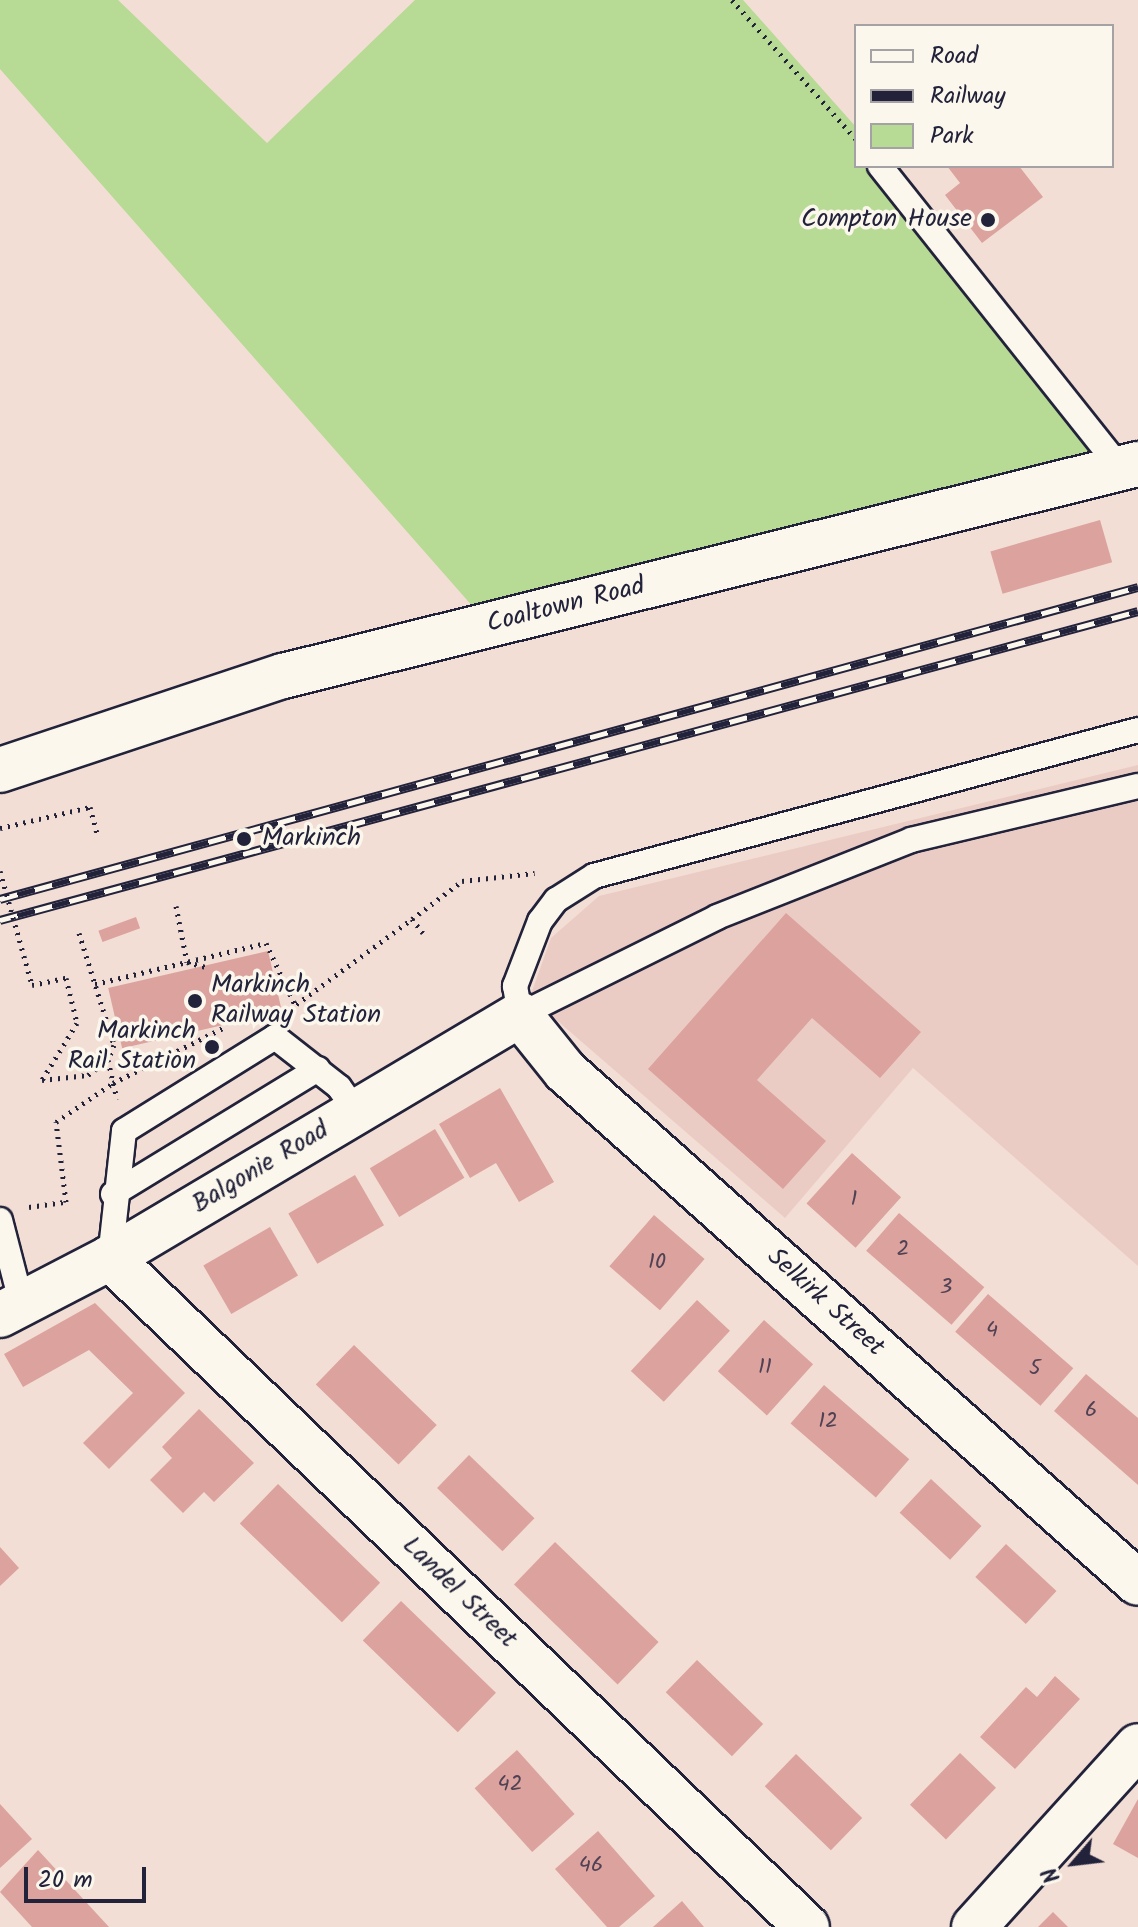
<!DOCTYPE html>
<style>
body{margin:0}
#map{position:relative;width:1138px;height:1927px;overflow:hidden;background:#f2ded5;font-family:Kalam,sans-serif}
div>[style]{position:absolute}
.built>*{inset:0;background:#ebccc4}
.green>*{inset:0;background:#b7da94}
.building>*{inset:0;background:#dca29e;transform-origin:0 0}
.path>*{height:5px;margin-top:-2.5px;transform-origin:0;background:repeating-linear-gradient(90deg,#22223b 0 2px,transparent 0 8px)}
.roads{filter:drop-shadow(2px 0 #22223b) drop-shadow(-2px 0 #22223b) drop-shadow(0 2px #22223b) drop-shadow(0 -2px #22223b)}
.service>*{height:24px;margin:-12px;padding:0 12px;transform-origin:12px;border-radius:12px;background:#fbf7ec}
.minor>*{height:44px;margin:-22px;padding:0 22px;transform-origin:22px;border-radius:22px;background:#fbf7ec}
.tertiary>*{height:44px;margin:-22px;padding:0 22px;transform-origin:22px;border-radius:22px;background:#fbf7ec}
.secondary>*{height:44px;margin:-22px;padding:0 22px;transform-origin:22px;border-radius:22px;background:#fbf7ec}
.rail>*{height:9px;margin-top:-4.5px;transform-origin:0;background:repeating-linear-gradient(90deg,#fbf7ec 0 18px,#22223b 0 36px);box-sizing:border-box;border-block:2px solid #22223b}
.path-bridge>*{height:5px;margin-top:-2.5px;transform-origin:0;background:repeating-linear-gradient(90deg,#22223b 0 2px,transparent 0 8px)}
.dots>*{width:22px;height:22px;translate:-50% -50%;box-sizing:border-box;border:4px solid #fbf7ec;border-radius:50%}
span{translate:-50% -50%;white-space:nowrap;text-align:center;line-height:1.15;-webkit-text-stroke:7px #fbf7ec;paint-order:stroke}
.number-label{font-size:22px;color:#504254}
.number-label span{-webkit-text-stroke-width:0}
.poi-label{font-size:26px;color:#22223b}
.right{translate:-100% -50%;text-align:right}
.left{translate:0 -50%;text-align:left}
.street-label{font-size:26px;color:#22223b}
.legend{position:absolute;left:854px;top:24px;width:260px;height:144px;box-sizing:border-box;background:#fbf7ec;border:2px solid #a4a2a5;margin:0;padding:10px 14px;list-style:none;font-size:24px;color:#22223b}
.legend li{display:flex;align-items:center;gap:16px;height:40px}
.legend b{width:40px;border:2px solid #a4a2a5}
.north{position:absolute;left:1034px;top:1823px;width:80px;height:80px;-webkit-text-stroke:6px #fbf7ec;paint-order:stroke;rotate:242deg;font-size:22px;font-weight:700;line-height:32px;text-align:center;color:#22223b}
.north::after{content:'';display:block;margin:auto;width:28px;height:36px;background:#22223b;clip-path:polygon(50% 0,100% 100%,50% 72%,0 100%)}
.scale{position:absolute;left:24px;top:1867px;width:122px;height:36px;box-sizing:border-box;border:4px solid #22223b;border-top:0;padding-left:10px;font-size:24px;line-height:28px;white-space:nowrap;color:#22223b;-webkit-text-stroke:6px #fbf7ec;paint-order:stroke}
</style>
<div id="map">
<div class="built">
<i style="clip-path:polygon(1138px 765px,1138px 1266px,913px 1068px,785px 1218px,530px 997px,551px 938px,599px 896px)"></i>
</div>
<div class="green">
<i style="clip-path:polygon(0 0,118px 0,267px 143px,415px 0,743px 0,856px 127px,856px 166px,890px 166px,1121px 469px,489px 625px,0 69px)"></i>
</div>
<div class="building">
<i style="clip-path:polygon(947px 166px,1019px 166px,1043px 197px,982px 243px,945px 195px,960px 183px)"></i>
<i style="left:1100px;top:520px;width:44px;height:114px;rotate:74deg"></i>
<i style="clip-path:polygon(786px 913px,921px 1032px,880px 1078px,812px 1018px,757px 1080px,826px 1141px,783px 1189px,648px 1069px)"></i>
<i style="left:136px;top:917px;width:12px;height:40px;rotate:70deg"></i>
<i style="left:268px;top:951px;width:62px;height:164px;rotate:77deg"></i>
<i style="clip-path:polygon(500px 1088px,554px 1182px,519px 1202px,496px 1163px,470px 1178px,439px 1124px)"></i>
<i style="left:435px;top:1129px;width:57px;height:76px;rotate:59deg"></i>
<i style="left:852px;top:1153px;width:66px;height:68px;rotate:42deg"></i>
<i style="left:355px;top:1175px;width:58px;height:77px;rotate:60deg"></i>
<i style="left:899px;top:1213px;width:113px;height:50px;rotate:41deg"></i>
<i style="left:654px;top:1215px;width:67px;height:68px;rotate:41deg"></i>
<i style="left:270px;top:1227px;width:56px;height:77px;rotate:60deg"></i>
<i style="left:988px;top:1294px;width:113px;height:50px;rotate:41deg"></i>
<i style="left:697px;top:1300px;width:45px;height:97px;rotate:43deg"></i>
<i style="clip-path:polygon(95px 1303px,185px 1393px,109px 1469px,83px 1443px,133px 1393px,89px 1350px,23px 1387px,4px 1354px)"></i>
<i style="left:764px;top:1320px;width:66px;height:69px;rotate:42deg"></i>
<i style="left:354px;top:1345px;width:115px;height:55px;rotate:44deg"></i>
<i style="clip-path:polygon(1086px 1374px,1138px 1418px,1138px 1485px,1054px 1411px)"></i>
<i style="left:824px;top:1385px;width:113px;height:51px;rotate:41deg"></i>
<i style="clip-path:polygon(199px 1409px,254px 1463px,214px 1502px,204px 1492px,183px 1513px,150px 1480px,172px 1458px,162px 1447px)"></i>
<i style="left:469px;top:1455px;width:91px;height:46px;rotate:44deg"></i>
<i style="left:931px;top:1479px;width:69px;height:46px;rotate:43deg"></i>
<i style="left:278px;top:1484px;width:142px;height:55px;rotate:44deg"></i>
<i style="left:555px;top:1542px;width:144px;height:59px;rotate:44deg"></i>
<i style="left:1006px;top:1544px;width:69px;height:45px;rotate:43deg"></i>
<i style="clip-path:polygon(0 1547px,19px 1568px,0 1586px)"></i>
<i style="left:401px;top:1601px;width:132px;height:55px;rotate:44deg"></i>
<i style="left:697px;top:1660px;width:92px;height:45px;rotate:44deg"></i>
<i style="clip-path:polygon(1055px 1676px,1080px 1699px,1015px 1769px,980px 1737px,1026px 1687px,1037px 1697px)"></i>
<i style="left:517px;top:1750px;width:86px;height:57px;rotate:48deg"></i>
<i style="left:960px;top:1753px;width:50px;height:72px;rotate:44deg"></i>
<i style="left:796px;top:1754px;width:92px;height:45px;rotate:44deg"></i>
<i style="clip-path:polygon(1138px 1799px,1138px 1858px,1113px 1844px)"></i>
<i style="clip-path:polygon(0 1804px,32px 1839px,0 1868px)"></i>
<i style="clip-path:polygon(598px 1831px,655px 1896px,619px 1927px,607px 1927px,555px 1869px)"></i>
<i style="clip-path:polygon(38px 1850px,109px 1927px,32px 1927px,0 1892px)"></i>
<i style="clip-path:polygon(682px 1901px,704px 1927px,653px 1927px)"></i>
<i style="clip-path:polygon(1053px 1912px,1068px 1927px,1038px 1927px)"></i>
</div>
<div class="path">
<i style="left:732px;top:0;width:186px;rotate:48.3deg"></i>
<i style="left:0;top:828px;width:92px;rotate:-13.1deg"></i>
<i style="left:90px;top:807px;width:28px;rotate:75deg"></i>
<i style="left:176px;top:906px;width:57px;rotate:78.9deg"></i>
<i style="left:187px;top:962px;width:20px;rotate:15deg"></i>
<i style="left:79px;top:933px;width:117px;rotate:72.6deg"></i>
<i style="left:114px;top:1045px;width:16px;rotate:112deg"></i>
<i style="left:108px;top:1060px;width:40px;rotate:77deg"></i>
<i style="left:423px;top:933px;width:18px;rotate:-128deg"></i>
<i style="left:412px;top:919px;width:63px;rotate:-37.2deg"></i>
<i style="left:462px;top:881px;width:73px;rotate:-6.3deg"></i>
<i style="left:95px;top:984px;width:176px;rotate:-13.5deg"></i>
<i style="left:266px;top:943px;width:71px;rotate:64.9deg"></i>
<i style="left:290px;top:1009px;width:152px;rotate:-36.4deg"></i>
<i style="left:29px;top:1207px;width:37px;rotate:-8deg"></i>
<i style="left:66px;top:1202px;width:81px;rotate:-97.1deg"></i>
<i style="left:56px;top:1122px;width:69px;rotate:-34.4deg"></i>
<i style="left:113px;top:1083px;width:123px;rotate:-26.6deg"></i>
</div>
<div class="roads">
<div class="service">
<i style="left:880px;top:166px;width:387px;rotate:51.5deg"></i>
<i style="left:1138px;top:730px;width:563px;rotate:164.98deg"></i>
<i style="left:594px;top:876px;width:45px;rotate:147.7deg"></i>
<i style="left:556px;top:900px;width:26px;rotate:127deg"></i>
<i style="left:540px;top:921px;width:70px;rotate:111deg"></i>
<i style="left:515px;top:986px;width:29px;rotate:80deg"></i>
<i style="left:520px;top:1015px;width:220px;rotate:-26.4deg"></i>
<i style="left:717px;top:917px;width:209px;rotate:-21.6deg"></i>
<i style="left:911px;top:840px;width:233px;rotate:-13.4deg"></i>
<i style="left:113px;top:1194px;width:240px;rotate:-31.4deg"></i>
<i style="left:0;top:1220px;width:88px;rotate:75.5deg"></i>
<i style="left:110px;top:1258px;width:128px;rotate:-83.7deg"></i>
<i style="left:124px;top:1131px;width:178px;rotate:-31.9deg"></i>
<i style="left:275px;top:1037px;width:81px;rotate:38deg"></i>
<i style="left:339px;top:1087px;width:29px;rotate:55deg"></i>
</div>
<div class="minor">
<i style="left:110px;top:1258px;width:966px;rotate:43.83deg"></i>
</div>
<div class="tertiary">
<i style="left:0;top:1315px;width:124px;rotate:-27.4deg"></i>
<i style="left:110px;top:1258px;width:477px;rotate:-30.7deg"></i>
<i style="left:520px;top:1015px;width:72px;rotate:51.2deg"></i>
<i style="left:565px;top:1071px;width:768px;rotate:41.78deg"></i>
<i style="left:974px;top:1927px;width:244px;rotate:-47.8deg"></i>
</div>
<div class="secondary">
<i style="left:0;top:770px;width:298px;rotate:-18.4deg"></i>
<i style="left:283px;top:676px;width:881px;rotate:-13.93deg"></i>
</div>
</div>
<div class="rail">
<i style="left:0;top:899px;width:1180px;rotate:-15.33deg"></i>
<i style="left:0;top:920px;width:1179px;rotate:-15.19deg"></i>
</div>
<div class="path-bridge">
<i style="left:0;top:871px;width:118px;rotate:74.3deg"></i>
<i style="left:32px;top:985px;width:35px;rotate:-12deg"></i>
<i style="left:66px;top:978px;width:46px;rotate:76.3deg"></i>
<i style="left:77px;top:1023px;width:67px;rotate:121.6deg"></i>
<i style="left:42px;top:1080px;width:46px;rotate:-6.2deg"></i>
<i style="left:88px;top:1075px;width:25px;rotate:-37deg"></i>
</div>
<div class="dots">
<i style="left:988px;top:220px;background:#22223b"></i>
<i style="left:244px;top:839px;background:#22223b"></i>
<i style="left:195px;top:1001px;background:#22223b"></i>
<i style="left:212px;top:1047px;background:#22223b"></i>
</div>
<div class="number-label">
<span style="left:854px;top:1200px">1</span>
<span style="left:903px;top:1250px">2</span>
<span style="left:657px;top:1263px">10</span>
<span style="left:946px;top:1288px">3</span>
<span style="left:992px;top:1331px">4</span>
<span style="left:765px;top:1368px">11</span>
<span style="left:1035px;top:1369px">5</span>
<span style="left:1091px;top:1411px">6</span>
<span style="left:828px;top:1422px">12</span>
<span style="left:510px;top:1785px">42</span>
<span style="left:591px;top:1866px">46</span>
</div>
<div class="poi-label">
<span class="right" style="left:972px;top:220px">Compton House</span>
<span class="left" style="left:262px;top:839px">Markinch</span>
<span class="left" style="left:211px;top:1001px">Markinch<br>Railway Station</span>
<span class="right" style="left:196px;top:1047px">Markinch<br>Rail Station</span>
</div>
<div class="street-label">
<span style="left:566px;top:606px;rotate:-14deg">Coaltown Road</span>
<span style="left:261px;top:1168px;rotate:-31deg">Balgonie Road</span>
<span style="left:825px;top:1303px;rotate:42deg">Selkirk Street</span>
<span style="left:459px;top:1593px;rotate:44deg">Landel Street</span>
</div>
<ul class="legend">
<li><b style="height:10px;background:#fbf7ec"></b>Road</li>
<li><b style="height:10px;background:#22223b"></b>Railway</li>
<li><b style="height:22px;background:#b7da94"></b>Park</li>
</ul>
<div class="north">N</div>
<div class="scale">20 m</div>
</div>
